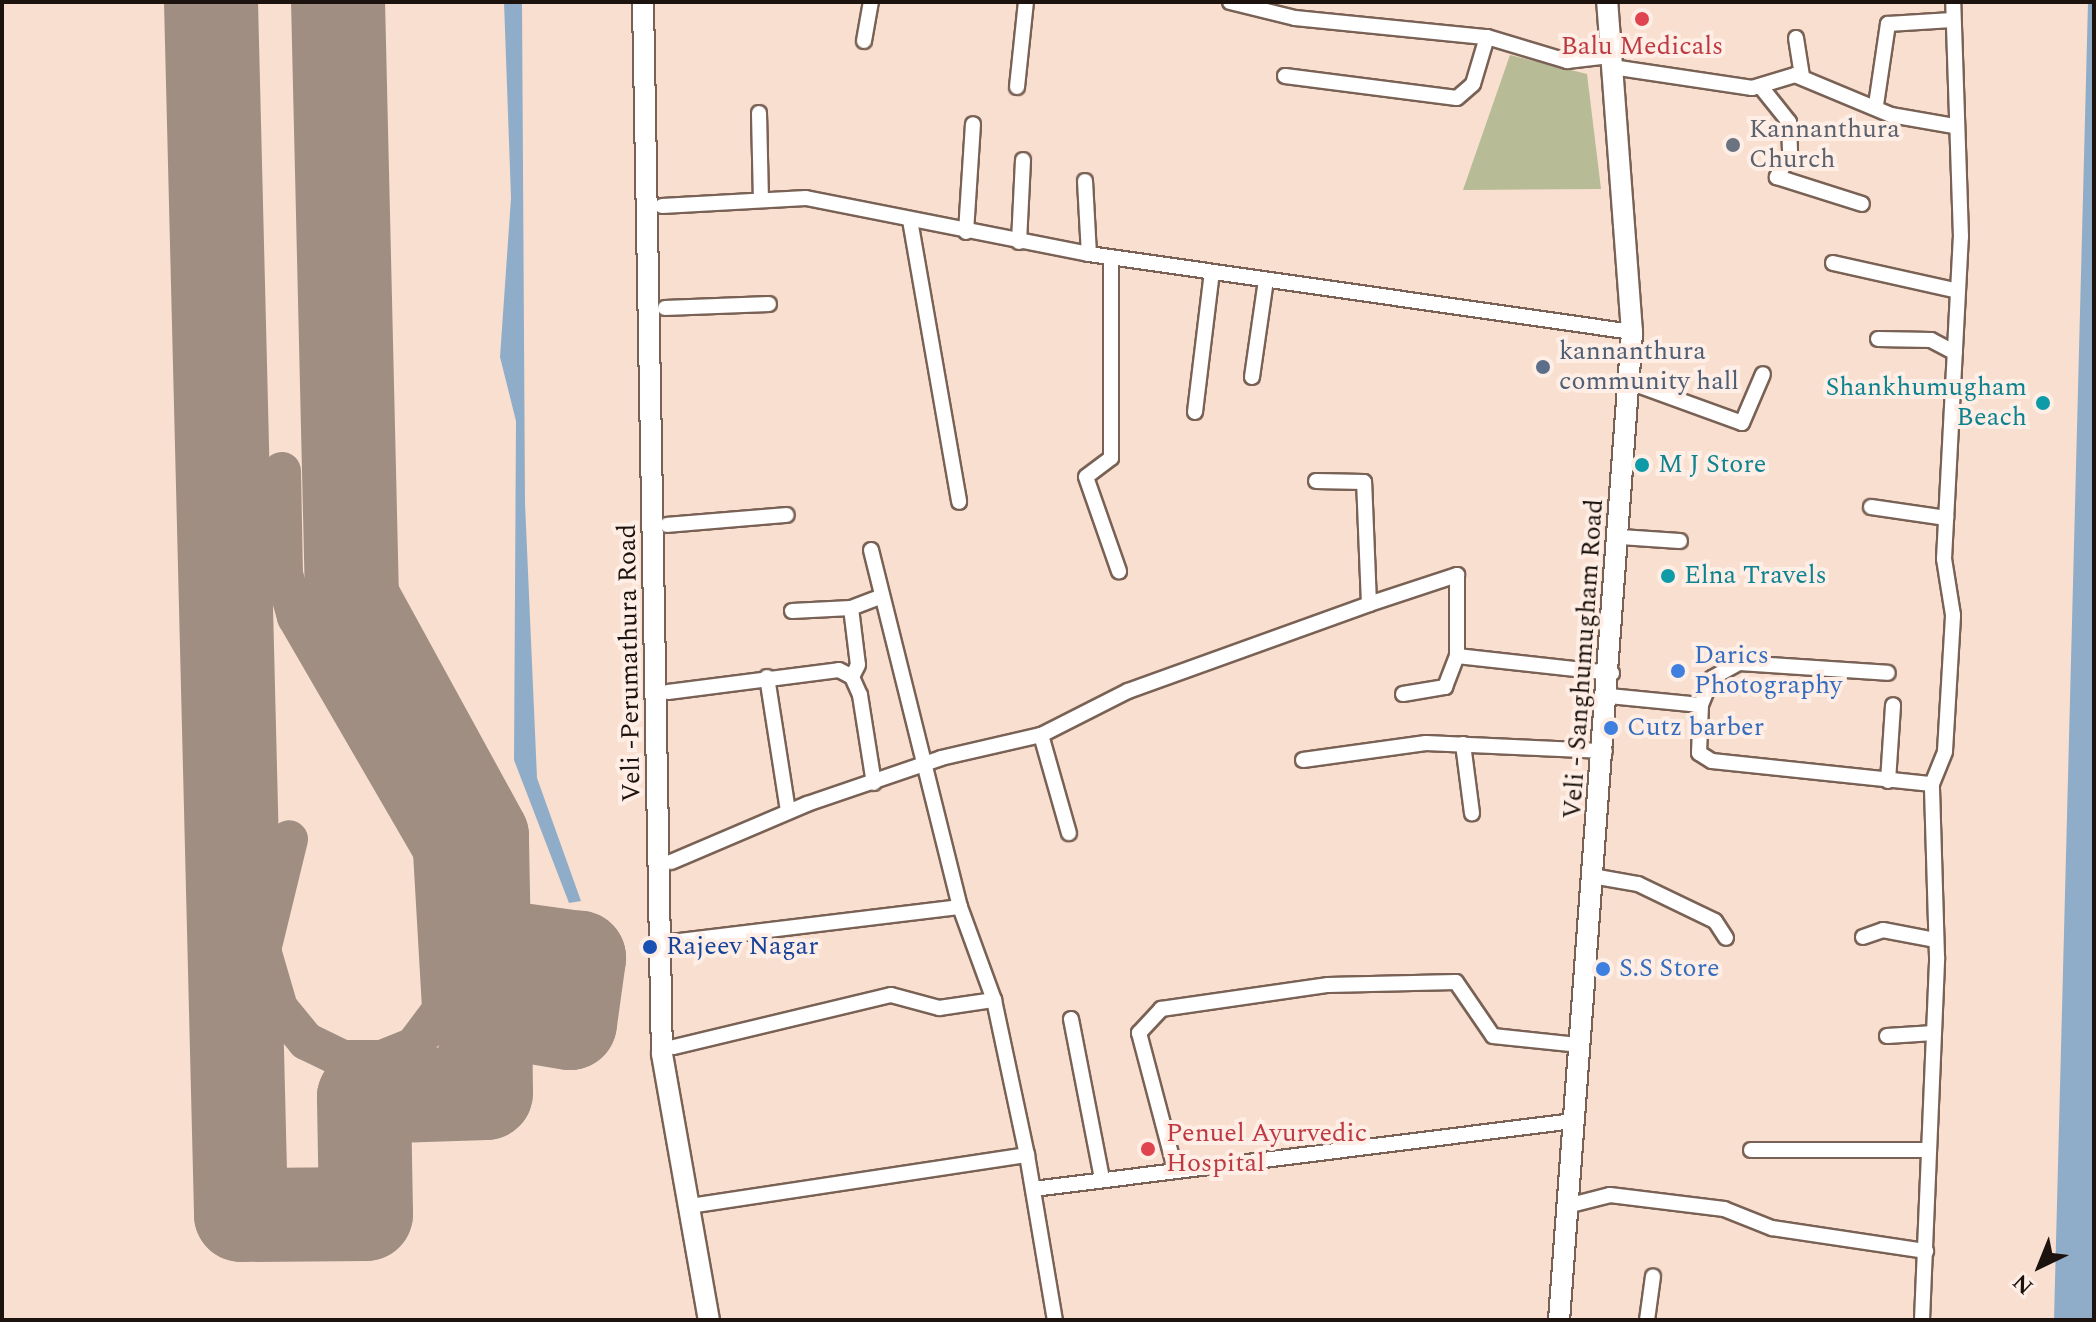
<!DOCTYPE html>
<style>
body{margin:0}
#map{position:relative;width:2096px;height:1322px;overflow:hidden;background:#f9dfcf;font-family:Spectral,serif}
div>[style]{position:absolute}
.green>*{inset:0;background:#b7bb96}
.water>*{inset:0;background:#8fadc8}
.taxiway>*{height:38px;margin:-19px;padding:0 19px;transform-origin:19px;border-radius:19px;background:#a08e82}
.runway>*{height:94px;margin:-47px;padding:0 47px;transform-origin:47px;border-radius:47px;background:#a08e82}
.roads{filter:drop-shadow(2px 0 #796255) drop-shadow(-2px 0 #796255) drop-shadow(0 2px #796255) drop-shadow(0 -2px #796255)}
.minor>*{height:14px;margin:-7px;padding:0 7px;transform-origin:7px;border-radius:7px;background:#fff}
.secondary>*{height:20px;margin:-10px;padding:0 10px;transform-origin:10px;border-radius:10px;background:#fff}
.dots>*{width:22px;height:22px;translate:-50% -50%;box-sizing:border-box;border:4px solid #feeee5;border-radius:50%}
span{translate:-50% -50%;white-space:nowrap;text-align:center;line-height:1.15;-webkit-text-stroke:8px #feeee5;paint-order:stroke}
.health-label{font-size:26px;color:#be3a42}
.left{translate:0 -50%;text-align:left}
.worship-label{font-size:26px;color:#5b616d}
.service-label{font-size:26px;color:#4e5e75}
.culture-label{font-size:26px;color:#0d838f}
.right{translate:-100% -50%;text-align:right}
.shop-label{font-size:26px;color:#366cbe}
.street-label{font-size:26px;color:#1c130e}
.transit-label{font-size:26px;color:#164399}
.frame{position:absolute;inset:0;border:4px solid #1c130e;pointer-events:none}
.north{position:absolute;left:2000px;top:1226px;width:80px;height:80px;-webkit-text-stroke:6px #feeee5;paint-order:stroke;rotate:223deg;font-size:22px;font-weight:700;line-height:32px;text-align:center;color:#1c130e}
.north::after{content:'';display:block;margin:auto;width:28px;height:36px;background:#1c130e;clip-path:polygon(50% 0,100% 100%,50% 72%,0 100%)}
</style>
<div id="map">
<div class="green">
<i style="clip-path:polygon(1510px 55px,1587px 74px,1601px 189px,1463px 190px)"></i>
</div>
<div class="water">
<i style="clip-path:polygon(504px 2px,522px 2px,525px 503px,537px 778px,581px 901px,569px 903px,514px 760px,516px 421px,500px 357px,511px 198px)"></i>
<i style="clip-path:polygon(2088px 2px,2094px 2px,2094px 1320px,2054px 1320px)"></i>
</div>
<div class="taxiway">
<i style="left:282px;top:471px;width:103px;rotate:88.9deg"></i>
<i style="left:284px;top:574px;width:45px;rotate:74.4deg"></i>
<i style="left:296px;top:617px;width:272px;rotate:59.9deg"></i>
<i style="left:432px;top:852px;width:158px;rotate:86.7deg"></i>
<i style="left:441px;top:1010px;width:45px;rotate:126.9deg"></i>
<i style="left:414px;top:1046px;width:35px;rotate:158deg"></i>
<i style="left:381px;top:1059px;width:38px;rotate:180deg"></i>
<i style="left:343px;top:1059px;width:41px;rotate:-154.1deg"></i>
<i style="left:306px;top:1041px;width:43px;rotate:-129.3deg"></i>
<i style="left:279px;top:1008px;width:60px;rotate:-106.3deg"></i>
<i style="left:262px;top:950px;width:114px;rotate:-76.3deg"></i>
</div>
<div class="runway">
<i style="left:211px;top:2px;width:1213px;rotate:88.58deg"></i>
<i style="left:241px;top:1215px;width:125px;rotate:-0.5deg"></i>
<i style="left:366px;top:1214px;width:117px;rotate:-91deg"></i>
<i style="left:364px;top:1097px;width:122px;rotate:-1.9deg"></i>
<i style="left:486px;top:1093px;width:84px;rotate:-90.7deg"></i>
<i style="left:485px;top:1009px;width:86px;rotate:9.4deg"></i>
<i style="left:570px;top:1023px;width:66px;rotate:-82.1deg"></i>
<i style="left:579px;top:958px;width:96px;rotate:-172.2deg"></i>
<i style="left:484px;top:945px;width:109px;rotate:-91.1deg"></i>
<i style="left:482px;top:836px;width:270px;rotate:-118.7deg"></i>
<i style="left:352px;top:599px;width:597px;rotate:-91.34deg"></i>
</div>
<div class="roads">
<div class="minor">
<i style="left:1230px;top:2px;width:67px;rotate:13.8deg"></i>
<i style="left:1295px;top:18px;width:193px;rotate:5.7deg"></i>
<i style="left:1487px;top:37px;width:84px;rotate:16.7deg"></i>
<i style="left:1567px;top:61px;width:43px;rotate:-6.6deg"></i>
<i style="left:1796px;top:38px;width:39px;rotate:81deg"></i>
<i style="left:864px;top:41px;width:40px;rotate:-80deg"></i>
<i style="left:1612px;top:67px;width:142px;rotate:8.5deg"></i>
<i style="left:1752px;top:88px;width:45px;rotate:-16.8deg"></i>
<i style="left:1795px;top:75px;width:104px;rotate:22.6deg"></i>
<i style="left:1891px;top:115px;width:64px;rotate:9.9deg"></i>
<i style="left:1285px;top:76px;width:173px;rotate:7.3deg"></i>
<i style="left:1457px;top:98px;width:21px;rotate:-41deg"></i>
<i style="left:1473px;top:84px;width:49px;rotate:-73.4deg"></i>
<i style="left:1017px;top:87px;width:85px;rotate:-84deg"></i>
<i style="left:1761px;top:87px;width:45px;rotate:51.3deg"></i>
<i style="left:1789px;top:122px;width:33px;rotate:88deg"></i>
<i style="left:1790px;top:155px;width:26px;rotate:121deg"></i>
<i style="left:1777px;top:177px;width:89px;rotate:17.6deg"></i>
<i style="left:1876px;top:105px;width:82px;rotate:-81.6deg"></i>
<i style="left:1888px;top:24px;width:64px;rotate:-3.6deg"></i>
<i style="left:759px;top:113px;width:87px;rotate:88.7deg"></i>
<i style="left:1085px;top:181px;width:73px;rotate:86.9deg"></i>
<i style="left:662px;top:206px;width:144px;rotate:-3.2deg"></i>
<i style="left:806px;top:198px;width:288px;rotate:11.2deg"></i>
<i style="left:1089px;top:254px;width:549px;rotate:8.17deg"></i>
<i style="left:910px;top:220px;width:286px;rotate:80.1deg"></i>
<i style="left:966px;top:232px;width:108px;rotate:-86.3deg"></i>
<i style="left:1019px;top:242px;width:82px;rotate:-87.2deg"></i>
<i style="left:1111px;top:257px;width:201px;rotate:90deg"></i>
<i style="left:1111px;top:458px;width:31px;rotate:143deg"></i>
<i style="left:1086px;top:477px;width:100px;rotate:70.7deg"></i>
<i style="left:1833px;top:263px;width:128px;rotate:12.6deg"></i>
<i style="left:665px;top:308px;width:104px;rotate:-2.2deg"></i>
<i style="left:1878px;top:339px;width:53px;rotate:1.1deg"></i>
<i style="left:1931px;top:340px;width:27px;rotate:28deg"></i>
<i style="left:1252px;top:377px;width:98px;rotate:-81.8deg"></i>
<i style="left:1629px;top:382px;width:120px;rotate:19.9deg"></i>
<i style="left:1742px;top:423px;width:53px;rotate:-66.8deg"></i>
<i style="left:1195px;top:412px;width:141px;rotate:-83.1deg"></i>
<i style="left:1871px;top:507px;width:76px;rotate:8.3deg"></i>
<i style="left:667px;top:525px;width:120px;rotate:-4.8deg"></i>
<i style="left:1620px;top:537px;width:60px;rotate:3.8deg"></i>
<i style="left:871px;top:550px;width:368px;rotate:76deg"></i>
<i style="left:960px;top:907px;width:99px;rotate:69.9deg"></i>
<i style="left:994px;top:1000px;width:158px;rotate:78deg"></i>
<i style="left:1369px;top:604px;width:93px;rotate:-18.2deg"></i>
<i style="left:1457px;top:575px;width:81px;rotate:90deg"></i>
<i style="left:1457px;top:656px;width:156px;rotate:6.3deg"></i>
<i style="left:851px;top:608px;width:57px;rotate:83deg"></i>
<i style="left:858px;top:665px;width:13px;rotate:117deg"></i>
<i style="left:792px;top:611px;width:59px;rotate:-2.9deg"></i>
<i style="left:851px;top:608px;width:33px;rotate:-21deg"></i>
<i style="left:767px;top:677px;width:136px;rotate:81.1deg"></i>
<i style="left:668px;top:692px;width:172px;rotate:-7.3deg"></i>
<i style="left:839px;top:670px;width:15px;rotate:28deg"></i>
<i style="left:852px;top:677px;width:20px;rotate:66deg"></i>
<i style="left:860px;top:695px;width:89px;rotate:81deg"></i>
<i style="left:1403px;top:694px;width:43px;rotate:-9.5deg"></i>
<i style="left:1445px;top:687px;width:33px;rotate:-69deg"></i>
<i style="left:1609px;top:696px;width:92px;rotate:5.6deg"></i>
<i style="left:1701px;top:705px;width:48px;rotate:92.4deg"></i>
<i style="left:1699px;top:753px;width:15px;rotate:32deg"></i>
<i style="left:1712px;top:761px;width:221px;rotate:6deg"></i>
<i style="left:1932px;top:784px;width:35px;rotate:-68deg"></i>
<i style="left:1945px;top:751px;width:136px;rotate:-86.6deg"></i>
<i style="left:1953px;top:615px;width:57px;rotate:-99.1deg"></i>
<i style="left:1944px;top:559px;width:322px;rotate:-87deg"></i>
<i style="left:1961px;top:237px;width:235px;rotate:-91.9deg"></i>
<i style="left:1701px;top:705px;width:29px;rotate:-68deg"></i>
<i style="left:1712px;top:678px;width:31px;rotate:-29deg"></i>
<i style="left:1739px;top:663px;width:149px;rotate:3.8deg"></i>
<i style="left:1041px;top:735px;width:102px;rotate:74.1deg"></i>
<i style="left:1463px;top:744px;width:70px;rotate:82.6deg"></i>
<i style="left:1303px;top:760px;width:124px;rotate:-7.9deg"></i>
<i style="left:1426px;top:743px;width:179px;rotate:2.6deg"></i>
<i style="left:1888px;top:781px;width:76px;rotate:-86.2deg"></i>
<i style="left:671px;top:862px;width:148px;rotate:-23.1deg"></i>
<i style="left:807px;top:804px;width:142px;rotate:-18.9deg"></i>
<i style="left:941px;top:758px;width:103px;rotate:-13deg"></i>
<i style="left:1041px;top:735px;width:97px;rotate:-26.8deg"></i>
<i style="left:1128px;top:691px;width:256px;rotate:-19.8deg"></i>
<i style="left:1369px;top:604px;width:122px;rotate:-92.3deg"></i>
<i style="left:1364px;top:482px;width:48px;rotate:-178.8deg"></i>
<i style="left:1592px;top:876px;width:47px;rotate:9.9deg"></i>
<i style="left:1638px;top:884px;width:85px;rotate:25.7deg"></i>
<i style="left:1715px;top:921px;width:20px;rotate:57deg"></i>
<i style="left:1863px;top:937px;width:21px;rotate:-19deg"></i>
<i style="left:1883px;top:930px;width:54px;rotate:10.7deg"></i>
<i style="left:670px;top:942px;width:292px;rotate:-6.9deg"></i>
<i style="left:1071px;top:1019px;width:163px;rotate:79deg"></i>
<i style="left:1887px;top:1036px;width:47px;rotate:-3.7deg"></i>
<i style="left:674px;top:1047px;width:223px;rotate:-13.5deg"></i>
<i style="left:891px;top:995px;width:50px;rotate:15.2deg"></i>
<i style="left:939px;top:1008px;width:56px;rotate:-8.3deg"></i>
<i style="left:1751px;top:1150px;width:178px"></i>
<i style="left:1175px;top:1169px;width:141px;rotate:-104.8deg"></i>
<i style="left:1139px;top:1033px;width:33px;rotate:-47deg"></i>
<i style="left:1161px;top:1009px;width:169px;rotate:-8.2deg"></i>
<i style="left:1328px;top:985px;width:128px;rotate:-1.3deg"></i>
<i style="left:1456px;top:982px;width:65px;rotate:55.6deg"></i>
<i style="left:1493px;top:1036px;width:85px;rotate:6deg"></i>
<i style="left:1034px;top:1189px;width:543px;rotate:-7.19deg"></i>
<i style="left:696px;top:1205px;width:335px;rotate:-8.6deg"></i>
<i style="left:1027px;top:1155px;width:167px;rotate:80.4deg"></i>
<i style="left:1567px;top:1206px;width:44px;rotate:-14.3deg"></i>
<i style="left:1610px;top:1195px;width:115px;rotate:7deg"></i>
<i style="left:1724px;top:1209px;width:52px;rotate:21.6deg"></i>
<i style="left:1772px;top:1228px;width:156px;rotate:8.5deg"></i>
<i style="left:1647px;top:1320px;width:44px;rotate:-82.2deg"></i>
<i style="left:1922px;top:1320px;width:363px;rotate:-87.6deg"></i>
<i style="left:1937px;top:957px;width:173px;rotate:-91.7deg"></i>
</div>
<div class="secondary">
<i style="left:643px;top:2px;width:1052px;rotate:88.97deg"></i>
<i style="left:662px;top:1054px;width:270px;rotate:80deg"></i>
<i style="left:1559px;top:1320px;width:991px;rotate:-85.77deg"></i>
<i style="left:1632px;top:332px;width:331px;rotate:-94.3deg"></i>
</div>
</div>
<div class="dots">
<i style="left:1642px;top:19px;background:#e0444e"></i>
<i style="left:1733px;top:145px;background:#6b7280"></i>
<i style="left:1543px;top:367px;background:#5c6f8a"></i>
<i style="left:2043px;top:403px;background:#0f9aa8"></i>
<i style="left:1642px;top:465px;background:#0f9aa8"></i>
<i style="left:1668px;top:576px;background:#0f9aa8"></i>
<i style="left:1678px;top:671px;background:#3f7fe0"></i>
<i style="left:1611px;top:728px;background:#3f7fe0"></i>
<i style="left:650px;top:947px;background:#1a4fb4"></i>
<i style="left:1603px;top:969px;background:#3f7fe0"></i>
<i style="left:1148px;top:1149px;background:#e0444e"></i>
</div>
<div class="health-label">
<span style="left:1642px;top:47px">Balu Medicals</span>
<span class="left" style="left:1166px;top:1149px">Penuel Ayurvedic<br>Hospital</span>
</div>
<div class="worship-label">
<span class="left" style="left:1749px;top:145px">Kannanthura<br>Church</span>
</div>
<div class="service-label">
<span class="left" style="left:1559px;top:367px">kannanthura<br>community hall</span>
</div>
<div class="culture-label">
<span class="right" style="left:2027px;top:403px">Shankhumugham<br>Beach</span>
<span class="left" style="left:1658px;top:465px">M J Store</span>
<span class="left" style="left:1684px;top:576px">Elna Travels</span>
</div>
<div class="shop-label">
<span class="left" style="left:1694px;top:671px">Darics<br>Photography</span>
<span class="left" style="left:1627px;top:728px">Cutz barber</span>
<span class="left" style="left:1619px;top:969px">S.S Store</span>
</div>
<div class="street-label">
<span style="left:1584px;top:659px;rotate:-86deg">Veli - Sanghumugham Road</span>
<span style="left:630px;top:663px;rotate:-91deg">Veli -Perumathura Road</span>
</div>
<div class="transit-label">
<span class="left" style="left:666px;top:947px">Rajeev Nagar</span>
</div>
<div class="frame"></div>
<div class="north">N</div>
</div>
